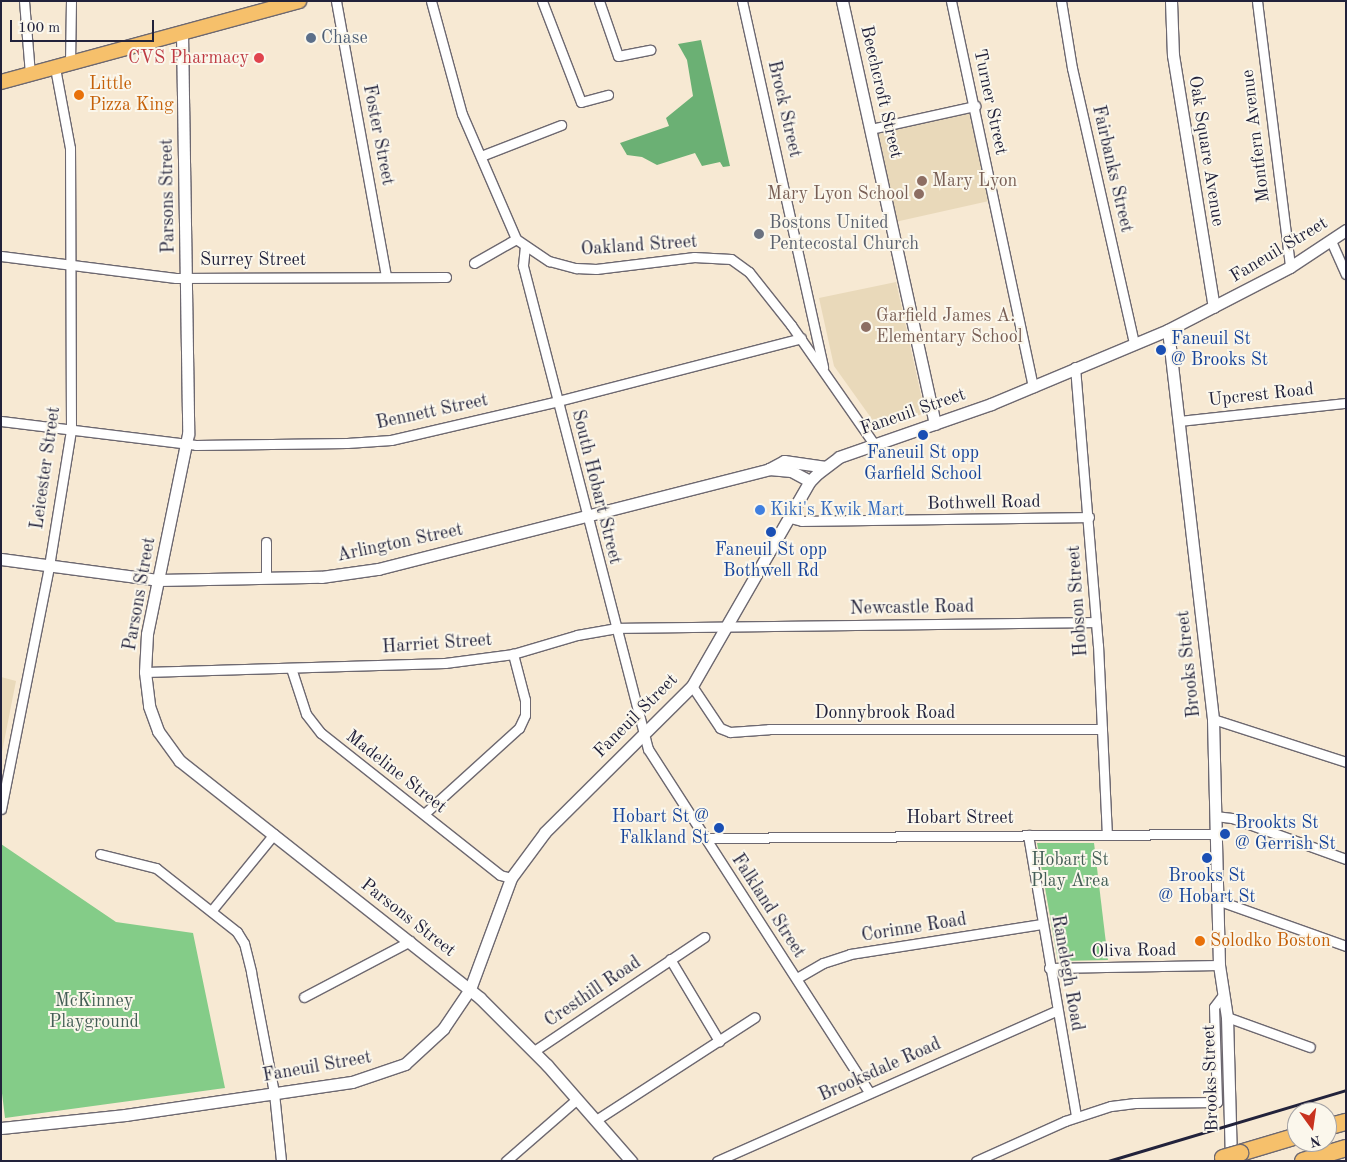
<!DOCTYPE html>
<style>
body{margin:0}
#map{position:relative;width:1347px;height:1162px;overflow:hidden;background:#f7e9d3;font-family:"Old Standard TT",serif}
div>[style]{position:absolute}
.built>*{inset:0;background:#e9d9ba}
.green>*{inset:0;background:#84cc88}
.forest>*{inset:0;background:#6bb074}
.roads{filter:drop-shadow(1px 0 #6d6870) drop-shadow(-1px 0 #6d6870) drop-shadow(0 1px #6d6870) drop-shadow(0 -1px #6d6870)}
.minor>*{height:9px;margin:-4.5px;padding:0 4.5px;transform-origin:4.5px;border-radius:4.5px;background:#fff}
.tertiary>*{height:11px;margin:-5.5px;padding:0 5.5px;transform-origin:5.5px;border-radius:5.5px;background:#fff}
.primary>*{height:14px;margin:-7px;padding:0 7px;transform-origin:7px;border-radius:7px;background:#f6c06b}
.motorway>*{height:16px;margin:-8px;padding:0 8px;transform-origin:8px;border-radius:8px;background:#f6c06b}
.rail>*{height:3px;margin:-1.5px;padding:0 1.5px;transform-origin:1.5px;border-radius:1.5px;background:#22223b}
.bridges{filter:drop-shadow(1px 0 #6d6870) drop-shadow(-1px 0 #6d6870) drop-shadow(0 1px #6d6870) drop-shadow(0 -1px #6d6870)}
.motorway-bridge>*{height:16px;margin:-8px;padding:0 8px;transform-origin:8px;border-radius:8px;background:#f6c06b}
.dots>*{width:14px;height:14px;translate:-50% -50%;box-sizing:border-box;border:2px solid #fbf7ec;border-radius:50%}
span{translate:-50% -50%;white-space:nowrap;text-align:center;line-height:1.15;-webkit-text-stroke:4px #fbf7ec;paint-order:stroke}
.service-label{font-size:18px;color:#4e5e75}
.left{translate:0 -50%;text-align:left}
.health-label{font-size:18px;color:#be3a42}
.right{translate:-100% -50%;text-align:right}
.food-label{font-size:18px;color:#c56008}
.street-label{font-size:18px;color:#22223b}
.education-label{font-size:18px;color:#785e54}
.worship-label{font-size:18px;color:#5b616d}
.transit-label{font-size:18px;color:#164399}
.shop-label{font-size:18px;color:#366cbe}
.park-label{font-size:18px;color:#445e56}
.frame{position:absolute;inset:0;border:2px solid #22223b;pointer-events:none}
.north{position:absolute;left:1287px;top:1102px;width:50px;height:50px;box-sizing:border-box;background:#fbf7ec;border:1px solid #a4a2a5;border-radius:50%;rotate:166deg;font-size:14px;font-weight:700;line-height:20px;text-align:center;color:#22223b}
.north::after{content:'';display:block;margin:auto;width:18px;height:22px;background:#c8321e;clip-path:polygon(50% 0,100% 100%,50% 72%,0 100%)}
.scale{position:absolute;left:10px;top:20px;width:144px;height:22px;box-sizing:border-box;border:2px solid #22223b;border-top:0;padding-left:6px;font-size:15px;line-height:18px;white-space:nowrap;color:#22223b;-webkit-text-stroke:4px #fbf7ec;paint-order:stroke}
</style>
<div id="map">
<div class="built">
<i style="clip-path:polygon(971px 113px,989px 201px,895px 222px,878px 134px,920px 122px)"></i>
<i style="clip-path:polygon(896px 282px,925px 413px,879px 429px,834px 366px,819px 298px)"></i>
<i style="clip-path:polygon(1px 677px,16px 681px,1px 757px)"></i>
</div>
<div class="green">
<i style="clip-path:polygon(1037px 843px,1094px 843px,1108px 960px,1058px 961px)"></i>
<i style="clip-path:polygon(1px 844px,116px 922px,193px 933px,225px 1088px,5px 1118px,1px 1085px)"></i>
</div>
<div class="forest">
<i style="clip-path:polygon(701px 40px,730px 166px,723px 167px,720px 162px,702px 166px,695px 153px,657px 165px,642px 157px,627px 155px,620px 143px,669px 126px,666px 118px,693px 96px,687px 60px,678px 44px)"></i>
</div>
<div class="roads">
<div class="minor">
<i style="left:24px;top:1px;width:73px;rotate:85.3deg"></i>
<i style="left:336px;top:1px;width:280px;rotate:79.7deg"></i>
<i style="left:431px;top:1px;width:117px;rotate:74.7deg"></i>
<i style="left:462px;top:114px;width:136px;rotate:66.6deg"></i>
<i style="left:516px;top:239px;width:40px;rotate:34deg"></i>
<i style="left:549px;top:261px;width:28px;rotate:15deg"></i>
<i style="left:576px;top:268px;width:20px;rotate:3deg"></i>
<i style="left:596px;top:269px;width:99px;rotate:-7deg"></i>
<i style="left:694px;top:257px;width:37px;rotate:3deg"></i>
<i style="left:731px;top:259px;width:22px;rotate:36deg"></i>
<i style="left:749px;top:272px;width:68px;rotate:51.6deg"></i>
<i style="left:791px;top:325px;width:145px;rotate:55.1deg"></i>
<i style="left:542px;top:1px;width:108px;rotate:68.9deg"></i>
<i style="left:581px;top:102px;width:28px;rotate:-15deg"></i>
<i style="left:599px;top:1px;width:58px;rotate:70.9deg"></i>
<i style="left:618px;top:56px;width:33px;rotate:-11deg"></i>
<i style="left:742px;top:1px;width:375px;rotate:77.5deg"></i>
<i style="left:951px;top:1px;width:395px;rotate:78deg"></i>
<i style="left:1061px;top:1px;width:68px;rotate:80.7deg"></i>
<i style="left:1072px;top:68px;width:282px;rotate:77.3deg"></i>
<i style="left:1257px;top:1px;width:268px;rotate:82.9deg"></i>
<i style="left:70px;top:64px;width:63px;rotate:-89.1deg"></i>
<i style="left:871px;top:129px;width:107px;rotate:-12.5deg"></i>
<i style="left:481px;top:156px;width:86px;rotate:-21.2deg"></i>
<i style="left:1331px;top:241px;width:36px;rotate:66deg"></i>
<i style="left:525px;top:246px;width:20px;rotate:96deg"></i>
<i style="left:523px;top:266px;width:499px;rotate:75.5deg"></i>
<i style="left:648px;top:749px;width:409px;rotate:57.2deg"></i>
<i style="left:1px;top:256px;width:176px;rotate:7.2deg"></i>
<i style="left:176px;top:278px;width:270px;rotate:-0.2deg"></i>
<i style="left:474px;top:263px;width:48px;rotate:-29.7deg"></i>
<i style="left:1075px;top:367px;width:279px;rotate:85.3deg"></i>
<i style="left:1098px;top:645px;width:189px;rotate:87.3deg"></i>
<i style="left:1px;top:421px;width:196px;rotate:7deg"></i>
<i style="left:196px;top:445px;width:151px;rotate:-0.8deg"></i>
<i style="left:347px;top:443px;width:44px;rotate:-3.9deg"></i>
<i style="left:391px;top:440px;width:171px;rotate:-13.1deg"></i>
<i style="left:558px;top:401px;width:251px;rotate:-14.5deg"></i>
<i style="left:1179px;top:421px;width:168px;rotate:-6.2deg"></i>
<i style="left:790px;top:518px;width:12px;rotate:14deg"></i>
<i style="left:802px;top:521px;width:287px;rotate:-0.8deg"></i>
<i style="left:266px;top:577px;width:35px;rotate:-90deg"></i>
<i style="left:291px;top:668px;width:48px;rotate:71.9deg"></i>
<i style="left:306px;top:714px;width:24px;rotate:52deg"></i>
<i style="left:321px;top:733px;width:228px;rotate:38.4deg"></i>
<i style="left:500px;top:875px;width:11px;rotate:15deg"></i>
<i style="left:145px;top:672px;width:300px;rotate:-1.7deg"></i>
<i style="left:445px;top:663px;width:69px;rotate:-7.5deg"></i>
<i style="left:513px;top:654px;width:67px;rotate:-16.5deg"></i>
<i style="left:577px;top:635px;width:39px;rotate:-10deg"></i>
<i style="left:615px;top:628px;width:481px;rotate:-0.7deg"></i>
<i style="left:692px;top:686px;width:50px;rotate:56.3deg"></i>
<i style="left:720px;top:728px;width:11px;rotate:22deg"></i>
<i style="left:730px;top:732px;width:39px;rotate:-4deg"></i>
<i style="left:769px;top:729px;width:333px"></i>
<i style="left:1213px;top:719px;width:140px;rotate:17.9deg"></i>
<i style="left:1px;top:809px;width:248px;rotate:-78.8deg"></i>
<i style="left:49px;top:566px;width:138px;rotate:-80.8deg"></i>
<i style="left:71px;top:430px;width:282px;rotate:-90.2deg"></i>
<i style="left:70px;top:148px;width:81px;rotate:-100.6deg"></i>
<i style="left:424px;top:814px;width:128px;rotate:-42.2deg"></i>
<i style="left:519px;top:728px;width:14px;rotate:-65deg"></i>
<i style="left:525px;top:715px;width:15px;rotate:-90deg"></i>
<i style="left:525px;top:700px;width:48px;rotate:-104.6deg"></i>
<i style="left:1215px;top:816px;width:17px;rotate:7deg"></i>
<i style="left:1232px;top:818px;width:121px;rotate:19.8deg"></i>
<i style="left:1028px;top:835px;width:285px;rotate:80.3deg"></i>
<i style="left:705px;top:838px;width:510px;rotate:-0.45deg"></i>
<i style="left:100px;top:854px;width:58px;rotate:14deg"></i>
<i style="left:156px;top:868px;width:103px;rotate:38.3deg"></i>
<i style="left:237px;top:932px;width:13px;rotate:58deg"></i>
<i style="left:244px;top:943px;width:30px;rotate:76deg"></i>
<i style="left:251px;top:972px;width:123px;rotate:79.2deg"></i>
<i style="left:274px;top:1093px;width:68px;rotate:84.1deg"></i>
<i style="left:1217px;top:900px;width:137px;rotate:19.6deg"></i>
<i style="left:212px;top:910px;width:98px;rotate:-50.8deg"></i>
<i style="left:670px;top:959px;width:96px;rotate:59.1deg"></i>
<i style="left:1049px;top:968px;width:170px;rotate:-1deg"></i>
<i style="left:797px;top:978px;width:30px;rotate:-30deg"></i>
<i style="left:823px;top:963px;width:28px;rotate:-18deg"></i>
<i style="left:850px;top:954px;width:194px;rotate:-8.9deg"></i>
<i style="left:304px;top:997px;width:120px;rotate:-27.8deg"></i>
<i style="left:1227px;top:1017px;width:88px;rotate:19.9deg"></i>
<i style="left:534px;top:1051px;width:205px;rotate:-33.8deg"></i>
<i style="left:596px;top:1120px;width:189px;rotate:-32.9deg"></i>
<i style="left:506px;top:1161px;width:94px;rotate:-41.1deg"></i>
<i style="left:717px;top:1161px;width:372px;rotate:-23.9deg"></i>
<i style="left:976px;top:1161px;width:98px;rotate:-24.2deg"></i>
<i style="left:1065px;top:1121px;width:48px;rotate:-18.1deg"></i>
<i style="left:1111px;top:1106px;width:24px;rotate:-7deg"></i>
<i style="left:1135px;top:1103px;width:82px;rotate:-0.7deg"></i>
<i style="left:1217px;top:1102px;width:95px;rotate:-91.8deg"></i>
<i style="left:1214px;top:1007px;width:15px;rotate:-53deg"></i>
</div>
<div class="tertiary">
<i style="left:842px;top:1px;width:433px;rotate:77.6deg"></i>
<i style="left:1171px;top:1px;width:54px;rotate:87.9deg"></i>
<i style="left:1173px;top:55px;width:255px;rotate:80.8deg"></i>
<i style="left:182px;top:33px;width:401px;rotate:89.1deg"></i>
<i style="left:188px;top:434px;width:204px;rotate:101.6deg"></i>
<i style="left:147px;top:634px;width:38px;rotate:93deg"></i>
<i style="left:145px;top:672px;width:34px;rotate:83deg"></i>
<i style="left:149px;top:706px;width:27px;rotate:70deg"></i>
<i style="left:158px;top:731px;width:37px;rotate:54deg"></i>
<i style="left:180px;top:761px;width:382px;rotate:38.3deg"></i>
<i style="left:480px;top:998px;width:95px;rotate:45deg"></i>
<i style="left:547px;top:1065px;width:128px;rotate:48.8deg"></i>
<i style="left:1168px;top:330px;width:392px;rotate:83.4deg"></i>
<i style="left:1213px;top:719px;width:246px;rotate:88.6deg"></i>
<i style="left:1219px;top:965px;width:53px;rotate:81.3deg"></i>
<i style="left:1227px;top:1017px;width:144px;rotate:88.4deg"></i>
<i style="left:769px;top:469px;width:22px;rotate:5deg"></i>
<i style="left:791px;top:471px;width:21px;rotate:28deg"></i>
<i style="left:1px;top:559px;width:158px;rotate:7.6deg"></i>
<i style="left:158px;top:580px;width:163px;rotate:-1.1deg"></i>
<i style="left:321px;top:577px;width:58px;rotate:-8deg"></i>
<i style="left:378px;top:569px;width:404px;rotate:-14.3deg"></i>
<i style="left:769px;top:469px;width:17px;rotate:-28deg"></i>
<i style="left:784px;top:461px;width:42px;rotate:8.1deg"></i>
<i style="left:1px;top:1128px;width:125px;rotate:-6deg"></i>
<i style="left:125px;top:1115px;width:229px;rotate:-8.3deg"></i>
<i style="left:352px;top:1082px;width:56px;rotate:-18.8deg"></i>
<i style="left:405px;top:1064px;width:52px;rotate:-42.6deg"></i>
<i style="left:443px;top:1029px;width:48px;rotate:-56deg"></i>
<i style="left:470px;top:989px;width:118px;rotate:-69.7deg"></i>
<i style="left:511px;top:878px;width:57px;rotate:-53.5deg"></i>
<i style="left:545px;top:832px;width:207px;rotate:-44.8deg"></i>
<i style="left:692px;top:686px;width:237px;rotate:-60.1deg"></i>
<i style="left:810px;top:481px;width:11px;rotate:-45deg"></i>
<i style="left:818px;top:473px;width:26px;rotate:-37deg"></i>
<i style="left:839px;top:457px;width:161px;rotate:-19.2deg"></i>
<i style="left:991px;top:404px;width:192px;rotate:-22.7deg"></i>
<i style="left:1168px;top:330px;width:137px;rotate:-27.3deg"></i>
<i style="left:1290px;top:267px;width:67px;rotate:-33.5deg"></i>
</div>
<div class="primary">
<i style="left:1px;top:82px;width:309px;rotate:-15.2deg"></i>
</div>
<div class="motorway">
<i style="left:1327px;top:1127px;width:20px;rotate:-15deg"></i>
<i style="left:1240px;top:1153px;width:59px;rotate:-16.6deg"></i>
<i style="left:1303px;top:1161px;width:45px;rotate:-16.8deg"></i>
</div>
</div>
<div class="rail">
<i style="left:1108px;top:1161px;width:248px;rotate:-16.6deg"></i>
</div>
<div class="bridges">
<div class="motorway-bridge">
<i style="left:1223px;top:1158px;width:18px;rotate:-16deg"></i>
</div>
</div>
<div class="dots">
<i style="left:311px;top:38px;background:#5c6f8a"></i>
<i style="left:259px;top:58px;background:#e0444e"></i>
<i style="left:79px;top:95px;background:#e8710a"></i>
<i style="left:922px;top:181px;background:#8d6e63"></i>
<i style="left:919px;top:194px;background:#8d6e63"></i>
<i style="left:759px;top:234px;background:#6b7280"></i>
<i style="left:866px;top:327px;background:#8d6e63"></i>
<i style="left:1161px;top:350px;background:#1a4fb4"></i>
<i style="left:923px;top:435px;background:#1a4fb4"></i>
<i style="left:760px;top:510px;background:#3f7fe0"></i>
<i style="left:771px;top:532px;background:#1a4fb4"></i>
<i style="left:719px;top:828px;background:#1a4fb4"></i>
<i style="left:1225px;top:834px;background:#1a4fb4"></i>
<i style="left:1207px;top:858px;background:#1a4fb4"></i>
<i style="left:1200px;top:941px;background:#e8710a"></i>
</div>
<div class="service-label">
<span class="left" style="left:321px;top:38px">Chase</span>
</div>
<div class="health-label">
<span class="right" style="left:249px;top:58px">CVS Pharmacy</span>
</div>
<div class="food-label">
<span class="left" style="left:89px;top:95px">Little<br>Pizza King</span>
<span class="left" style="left:1210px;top:941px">Solodko Boston</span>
</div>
<div class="street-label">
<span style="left:881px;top:92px;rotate:77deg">Beechcroft Street</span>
<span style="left:990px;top:102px;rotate:78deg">Turner Street</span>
<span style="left:784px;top:109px;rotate:77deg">Brock Street</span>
<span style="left:378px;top:135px;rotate:79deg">Foster Street</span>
<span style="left:1256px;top:136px;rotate:-97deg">Montfern Avenue</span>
<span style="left:1206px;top:151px;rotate:81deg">Oak Square Avenue</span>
<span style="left:1112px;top:169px;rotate:77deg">Fairbanks Street</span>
<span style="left:168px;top:196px;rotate:-91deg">Parsons Street</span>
<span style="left:639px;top:246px;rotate:-4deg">Oakland Street</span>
<span style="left:1279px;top:250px;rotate:-31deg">Faneuil Street</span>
<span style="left:253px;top:260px">Surrey Street</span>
<span style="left:1261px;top:395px;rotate:-6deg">Upcrest Road</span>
<span style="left:432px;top:412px;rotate:-12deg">Bennett Street</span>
<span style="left:913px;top:412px;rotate:-19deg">Faneuil Street</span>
<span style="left:46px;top:468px;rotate:-82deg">Leicester Street</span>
<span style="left:596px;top:487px;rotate:76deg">South Hobart Street</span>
<span style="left:984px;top:503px;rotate:-1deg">Bothwell Road</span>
<span style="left:400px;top:543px;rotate:-12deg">Arlington Street</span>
<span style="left:140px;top:594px;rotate:-80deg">Parsons Street</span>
<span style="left:1078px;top:601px;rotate:-94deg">Hobson Street</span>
<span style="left:912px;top:608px;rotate:-1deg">Newcastle Road</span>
<span style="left:437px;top:644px;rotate:-4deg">Harriet Street</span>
<span style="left:1189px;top:664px;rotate:-96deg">Brooks Street</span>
<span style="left:885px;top:713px">Donnybrook Road</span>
<span style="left:636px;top:716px;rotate:-45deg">Faneuil Street</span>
<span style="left:396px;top:772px;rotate:38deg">Madeline Street</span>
<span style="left:960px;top:818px">Hobart Street</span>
<span style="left:768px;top:906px;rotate:57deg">Falkland Street</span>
<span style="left:408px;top:918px;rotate:38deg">Parsons Street</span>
<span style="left:914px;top:928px;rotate:-9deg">Corinne Road</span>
<span style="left:1134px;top:951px;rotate:-1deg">Oliva Road</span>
<span style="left:1067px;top:973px;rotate:80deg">Ranelegh Road</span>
<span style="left:593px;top:992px;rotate:-34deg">Cresthill Road</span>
<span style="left:317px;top:1067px;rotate:-10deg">Faneuil Street</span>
<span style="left:880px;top:1070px;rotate:-24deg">Brooksdale Road</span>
<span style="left:1211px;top:1078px;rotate:-92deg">Brooks Street</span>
</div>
<div class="education-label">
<span class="left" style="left:932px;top:181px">Mary Lyon</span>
<span class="right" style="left:909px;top:194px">Mary Lyon School</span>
<span class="left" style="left:876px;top:327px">Garfield James A.<br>Elementary School</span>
</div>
<div class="worship-label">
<span class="left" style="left:769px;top:234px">Bostons United<br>Pentecostal Church</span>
</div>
<div class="transit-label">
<span class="left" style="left:1171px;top:350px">Faneuil St<br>@ Brooks St</span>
<span style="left:923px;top:464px">Faneuil St opp<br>Garfield School</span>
<span style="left:771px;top:561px">Faneuil St opp<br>Bothwell Rd</span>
<span class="right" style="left:709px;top:828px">Hobart St @<br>Falkland St</span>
<span class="left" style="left:1235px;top:834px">Brookts St<br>@ Gerrish St</span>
<span style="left:1207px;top:887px">Brooks St<br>@ Hobart St</span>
</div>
<div class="shop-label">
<span class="left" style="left:770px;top:510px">Kiki's Kwik Mart</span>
</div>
<div class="park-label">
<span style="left:1070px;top:871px">Hobart St<br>Play Area</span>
<span style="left:94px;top:1012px">McKinney<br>Playground</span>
</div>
<div class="frame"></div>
<div class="north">N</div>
<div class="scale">100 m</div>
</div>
